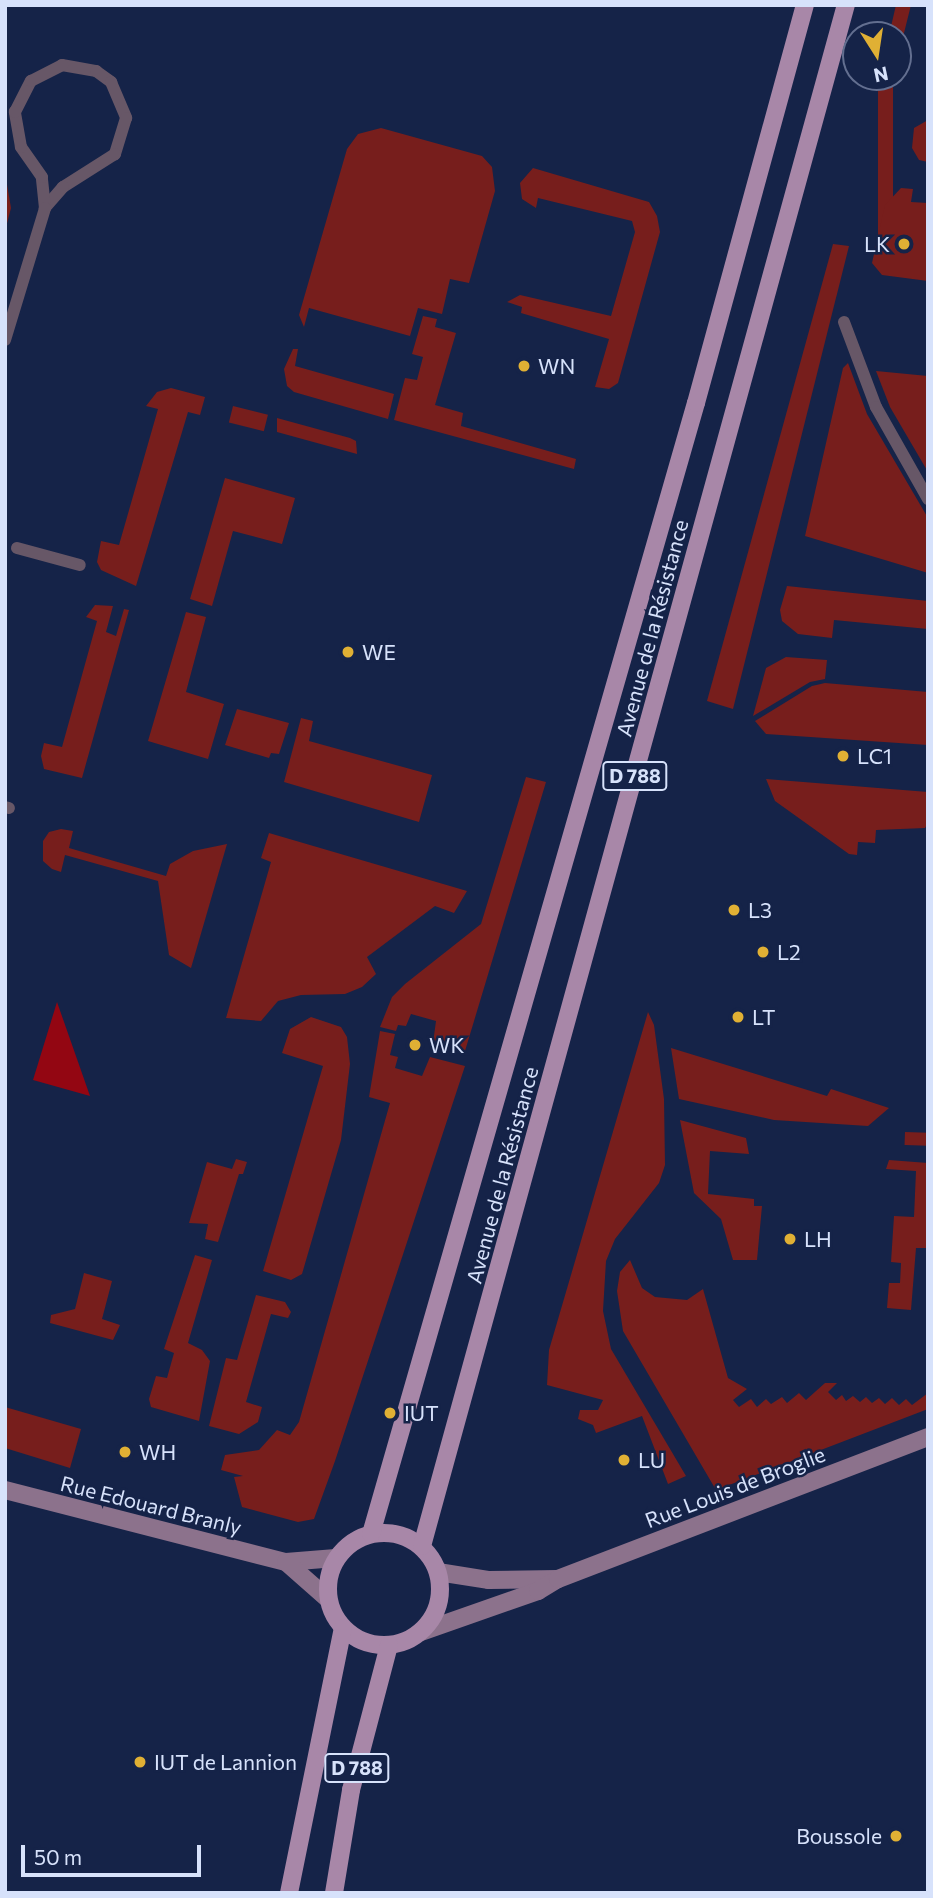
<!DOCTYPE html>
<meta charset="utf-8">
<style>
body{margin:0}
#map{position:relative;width:933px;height:1898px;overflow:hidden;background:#152348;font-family:Commissioner,sans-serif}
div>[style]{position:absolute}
.green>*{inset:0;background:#771e1c;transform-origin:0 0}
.forest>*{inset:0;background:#930612}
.lane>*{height:12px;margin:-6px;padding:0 6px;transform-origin:6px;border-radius:6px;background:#675767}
.secondary>*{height:18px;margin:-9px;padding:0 9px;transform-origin:9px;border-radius:9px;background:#8c728c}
.primary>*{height:18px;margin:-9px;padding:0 9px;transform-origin:9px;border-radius:9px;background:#a887a8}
.primary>.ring{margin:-9px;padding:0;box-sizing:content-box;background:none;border:18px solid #a887a8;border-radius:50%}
.dots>*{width:19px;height:19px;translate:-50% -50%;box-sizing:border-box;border:4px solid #152348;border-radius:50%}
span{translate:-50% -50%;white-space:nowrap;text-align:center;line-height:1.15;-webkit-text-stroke:5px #152348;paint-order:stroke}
.shield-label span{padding:2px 5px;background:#152348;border:2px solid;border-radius:5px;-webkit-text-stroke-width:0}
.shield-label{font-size:19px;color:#d7e2fb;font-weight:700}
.poi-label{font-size:21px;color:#d7e2fb}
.right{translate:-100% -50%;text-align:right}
.left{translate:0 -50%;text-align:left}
.street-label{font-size:21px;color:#d7e2fb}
.frame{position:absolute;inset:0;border:7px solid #d7e2fb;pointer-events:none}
.north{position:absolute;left:842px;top:21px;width:70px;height:70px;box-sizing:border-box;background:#152348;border:2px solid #636f90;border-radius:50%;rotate:168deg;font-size:19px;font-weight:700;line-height:28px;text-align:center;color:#d7e2fb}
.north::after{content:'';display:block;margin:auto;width:24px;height:32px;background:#e0b034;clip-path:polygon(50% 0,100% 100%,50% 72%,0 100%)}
.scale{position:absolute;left:21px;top:1845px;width:180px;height:32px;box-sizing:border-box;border:4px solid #d7e2fb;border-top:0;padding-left:9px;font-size:21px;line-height:24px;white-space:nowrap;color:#d7e2fb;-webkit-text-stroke:5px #152348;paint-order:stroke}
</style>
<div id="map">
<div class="green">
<i style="clip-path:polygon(896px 5px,911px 5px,898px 57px,898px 35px,889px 35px)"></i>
<i style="left:878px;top:77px;width:15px;height:161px"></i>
<i style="clip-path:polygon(928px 120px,928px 162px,919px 160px,912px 148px,914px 128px)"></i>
<i style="clip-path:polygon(381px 128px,482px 156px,492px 167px,495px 191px,469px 283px,450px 279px,442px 314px,418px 308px,410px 336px,309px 308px,304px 327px,299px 315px,347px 149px,358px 134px)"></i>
<i style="clip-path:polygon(533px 168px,649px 202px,657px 216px,660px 232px,618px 383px,609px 389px,595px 387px,609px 339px,521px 313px,522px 307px,507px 302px,520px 295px,611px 316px,635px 232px,632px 221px,538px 198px,536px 208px,522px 199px,520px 183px)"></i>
<i style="clip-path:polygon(5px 173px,11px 208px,5px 231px)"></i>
<i style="clip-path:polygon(901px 188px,913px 189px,911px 202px,928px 203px,928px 281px,882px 275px,872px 263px,885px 205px)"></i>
<i style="clip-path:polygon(833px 244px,849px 246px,733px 709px,707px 701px)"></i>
<i style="clip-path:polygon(423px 316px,437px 319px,435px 327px,456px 333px,435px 405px,463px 413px,461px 426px,576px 459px,574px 469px,394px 420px,405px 378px,417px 380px,423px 357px,412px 354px)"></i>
<i style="clip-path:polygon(293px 349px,298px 349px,295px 366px,394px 394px,388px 419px,294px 392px,287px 386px,284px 369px)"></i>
<i style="clip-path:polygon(848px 363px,867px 414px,928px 518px,928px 573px,805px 536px,843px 368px)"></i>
<i style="clip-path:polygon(876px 371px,928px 376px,928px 472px,890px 407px)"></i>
<i style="clip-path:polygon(171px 388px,205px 397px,200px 415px,188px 412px,136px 586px,101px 570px,97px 562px,101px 541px,119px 545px,158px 409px,146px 406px,157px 392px)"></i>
<i style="left:233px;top:406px;width:36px;height:17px;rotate:14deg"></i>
<i style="clip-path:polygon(277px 418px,350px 438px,356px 441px,357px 454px,277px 432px)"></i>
<i style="clip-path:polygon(225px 478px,295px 498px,282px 544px,233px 531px,212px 606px,190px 599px)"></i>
<i style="clip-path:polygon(787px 586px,928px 601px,928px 629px,834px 620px,832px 638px,798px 634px,782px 621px,780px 610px)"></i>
<i style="clip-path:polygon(95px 605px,113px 606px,106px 632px,116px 636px,124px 609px,129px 610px,82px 778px,44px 769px,41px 756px,44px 743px,62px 747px,97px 621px,86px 617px)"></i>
<i style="clip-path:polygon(186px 612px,206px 617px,186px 692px,224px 704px,208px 759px,148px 741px)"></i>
<i style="clip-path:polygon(786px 657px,827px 660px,825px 679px,810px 682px,753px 716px,766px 668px)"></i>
<i style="clip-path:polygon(825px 683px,928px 692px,928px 745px,766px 734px,755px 721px,812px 686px)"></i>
<i style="clip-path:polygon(237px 709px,289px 723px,279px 754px,271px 753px,269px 758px,225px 745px)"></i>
<i style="clip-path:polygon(301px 718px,313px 721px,309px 741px,432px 775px,419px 822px,284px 782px)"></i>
<i style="clip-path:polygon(526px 777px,546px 782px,465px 1051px,433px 1043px,436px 1021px,411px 1014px,406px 1026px,398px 1025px,396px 1031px,380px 1027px,392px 997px,405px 984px,481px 924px)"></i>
<i style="clip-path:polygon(766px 779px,928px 792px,928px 823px,925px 828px,876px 830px,875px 843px,858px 842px,857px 855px,849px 854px,775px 801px)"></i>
<i style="clip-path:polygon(61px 829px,73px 831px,69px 848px,166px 876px,170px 864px,193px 851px,227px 844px,191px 968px,169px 955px,158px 881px,65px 855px,61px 872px,52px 869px,43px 861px,43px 841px,49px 832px)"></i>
<i style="clip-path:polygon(269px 833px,450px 886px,467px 891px,454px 913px,435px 906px,367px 957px,376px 974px,362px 987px,345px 994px,301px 995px,278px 1001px,261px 1021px,226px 1018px,271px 862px,261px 858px)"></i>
<i style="clip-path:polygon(648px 1012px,654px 1025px,664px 1099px,665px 1165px,659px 1183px,615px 1239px,606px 1261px,603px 1311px,611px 1349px,686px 1476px,668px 1484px,642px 1416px,596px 1433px,593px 1425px,578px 1419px,580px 1410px,598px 1410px,603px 1400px,547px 1385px,549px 1350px)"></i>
<i style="clip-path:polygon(311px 1017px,341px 1027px,347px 1037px,350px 1064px,341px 1140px,302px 1274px,291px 1280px,263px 1271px,323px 1066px,282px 1053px,290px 1029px)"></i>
<i style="clip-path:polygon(380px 1031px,395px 1034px,390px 1055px,398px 1057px,395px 1068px,422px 1076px,430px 1057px,465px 1066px,335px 1461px,314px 1519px,298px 1522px,242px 1507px,234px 1477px,243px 1476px,221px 1470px,225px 1455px,259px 1450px,277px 1430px,290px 1435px,299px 1422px,390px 1103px,369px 1097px)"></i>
<i style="clip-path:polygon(671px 1048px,827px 1096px,831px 1089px,889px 1108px,868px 1126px,774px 1120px,679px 1099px)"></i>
<i style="clip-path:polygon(680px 1120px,746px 1138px,749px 1154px,710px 1151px,708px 1194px,754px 1199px,754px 1206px,762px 1206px,757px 1260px,733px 1260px,721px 1219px,694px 1193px)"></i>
<i style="left:905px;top:1132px;width:23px;height:13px;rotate:2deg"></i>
<i style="clip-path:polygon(236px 1159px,247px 1162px,243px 1174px,239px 1174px,218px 1242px,205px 1239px,208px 1224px,189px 1223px,207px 1162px,232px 1169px)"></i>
<i style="clip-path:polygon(889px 1160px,928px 1163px,928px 1248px,916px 1248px,911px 1310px,887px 1308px,889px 1283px,900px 1283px,901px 1263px,891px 1262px,894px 1216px,914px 1217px,916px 1171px,886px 1169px)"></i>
<i style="clip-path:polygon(195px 1255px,212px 1260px,188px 1343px,202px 1350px,210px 1361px,199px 1421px,151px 1407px,149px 1399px,156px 1376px,167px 1378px,174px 1353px,164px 1349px)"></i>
<i style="clip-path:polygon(630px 1260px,642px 1288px,655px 1297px,687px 1300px,703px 1289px,728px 1378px,747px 1389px,733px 1400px,739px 1407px,751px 1399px,757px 1407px,766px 1399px,771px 1404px,782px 1397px,787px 1403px,799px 1393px,806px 1400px,825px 1383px,837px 1383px,828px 1392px,836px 1400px,842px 1395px,846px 1401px,853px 1396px,860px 1402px,866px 1397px,872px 1403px,879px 1398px,885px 1404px,892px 1398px,899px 1405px,906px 1399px,912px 1405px,928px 1393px,928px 1409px,716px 1490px,623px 1331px,617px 1291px,620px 1272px)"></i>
<i style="clip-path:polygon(84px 1273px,112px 1281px,102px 1319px,120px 1325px,113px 1340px,50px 1323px,51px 1315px,75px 1309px)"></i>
<i style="clip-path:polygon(256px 1295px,285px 1302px,291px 1312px,288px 1318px,271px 1314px,246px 1402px,262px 1407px,258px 1422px,239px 1434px,209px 1426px,226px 1358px,237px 1360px)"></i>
<i style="clip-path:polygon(5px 1407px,81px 1429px,70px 1468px,5px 1448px)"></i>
</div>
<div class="forest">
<i style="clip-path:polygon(57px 1002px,90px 1096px,33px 1080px)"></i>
</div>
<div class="lane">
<i style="left:62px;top:65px;width:35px;rotate:10deg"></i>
<i style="left:96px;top:71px;width:19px;rotate:36deg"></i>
<i style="left:111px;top:82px;width:39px;rotate:67deg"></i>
<i style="left:126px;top:118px;width:38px;rotate:107deg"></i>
<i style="left:115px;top:154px;width:62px;rotate:147.6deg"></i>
<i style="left:63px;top:187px;width:28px;rotate:131deg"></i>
<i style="left:45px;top:208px;width:31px;rotate:-96deg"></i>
<i style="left:42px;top:177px;width:37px;rotate:-125deg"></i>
<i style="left:21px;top:147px;width:36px;rotate:-100deg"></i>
<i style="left:15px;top:112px;width:35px;rotate:-63deg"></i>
<i style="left:31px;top:81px;width:35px;rotate:-27deg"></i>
<i style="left:844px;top:322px;width:91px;rotate:69.4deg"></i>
<i style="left:876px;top:407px;width:106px;rotate:60.5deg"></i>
<i style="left:5px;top:340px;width:138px;rotate:-73.1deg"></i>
<i style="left:17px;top:548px;width:65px;rotate:15.1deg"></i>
<i style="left:5px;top:807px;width:4px;rotate:14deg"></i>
</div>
<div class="secondary">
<i style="left:5px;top:1490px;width:290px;rotate:14.4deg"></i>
<i style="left:286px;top:1562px;width:50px;rotate:-4.6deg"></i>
<i style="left:286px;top:1562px;width:56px;rotate:41.4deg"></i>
<i style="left:438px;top:1572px;width:52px;rotate:8.9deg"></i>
<i style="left:489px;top:1580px;width:69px;rotate:-0.8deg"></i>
<i style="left:421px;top:1632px;width:124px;rotate:-19.3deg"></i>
<i style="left:538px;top:1591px;width:23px;rotate:-31deg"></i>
<i style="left:558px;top:1579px;width:396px;rotate:-21deg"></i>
</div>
<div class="primary">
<i class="ring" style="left:328px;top:1533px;width:94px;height:94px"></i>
<i style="left:371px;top:1534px;width:1177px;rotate:-73.97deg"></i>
<i style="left:696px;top:403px;width:413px;rotate:-74.7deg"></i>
<i style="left:422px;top:1546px;width:1598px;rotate:-74.62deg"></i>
<i style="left:289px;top:1893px;width:270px;rotate:-78.5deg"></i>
<i style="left:334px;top:1893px;width:104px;rotate:-80.6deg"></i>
<i style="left:351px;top:1790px;width:150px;rotate:-75.3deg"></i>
</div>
<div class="dots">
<i style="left:904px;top:244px;background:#e0b034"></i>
<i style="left:524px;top:366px;background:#e0b034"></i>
<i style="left:348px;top:652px;background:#e0b034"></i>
<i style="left:843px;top:756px;background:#e0b034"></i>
<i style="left:734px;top:910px;background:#e0b034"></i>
<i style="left:763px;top:952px;background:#e0b034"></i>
<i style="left:738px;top:1017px;background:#e0b034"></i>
<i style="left:415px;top:1045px;background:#e0b034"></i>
<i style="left:790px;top:1239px;background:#e0b034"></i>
<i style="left:390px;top:1413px;background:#e0b034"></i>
<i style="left:125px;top:1452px;background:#e0b034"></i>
<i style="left:624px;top:1460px;background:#e0b034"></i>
<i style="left:140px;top:1762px;background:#e0b034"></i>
<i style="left:896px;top:1836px;background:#e0b034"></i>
</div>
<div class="shield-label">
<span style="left:635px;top:776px">D 788</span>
<span style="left:357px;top:1768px">D 788</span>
</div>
<div class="poi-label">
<span class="right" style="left:890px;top:244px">LK</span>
<span class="left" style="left:538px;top:366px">WN</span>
<span class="left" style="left:362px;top:652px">WE</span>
<span class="left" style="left:857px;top:756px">LC1</span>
<span class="left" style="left:748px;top:910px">L3</span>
<span class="left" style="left:777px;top:952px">L2</span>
<span class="left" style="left:752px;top:1017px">LT</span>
<span class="left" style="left:429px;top:1045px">WK</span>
<span class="left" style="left:804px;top:1239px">LH</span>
<span class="left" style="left:404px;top:1413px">IUT</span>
<span class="left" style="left:139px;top:1452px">WH</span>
<span class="left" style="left:638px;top:1460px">LU</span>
<span class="left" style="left:154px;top:1762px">IUT de Lannion</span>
<span class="right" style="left:882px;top:1836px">Boussole</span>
</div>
<div class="street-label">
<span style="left:652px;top:628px;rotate:-75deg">Avenue de la Résistance</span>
<span style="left:502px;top:1175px;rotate:-75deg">Avenue de la Résistance</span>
<span style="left:735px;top:1487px;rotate:-21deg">Rue Louis de Broglie</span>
<span style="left:151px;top:1505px;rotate:14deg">Rue Edouard Branly</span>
</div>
<div class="frame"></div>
<div class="north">N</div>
<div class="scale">50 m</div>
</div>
